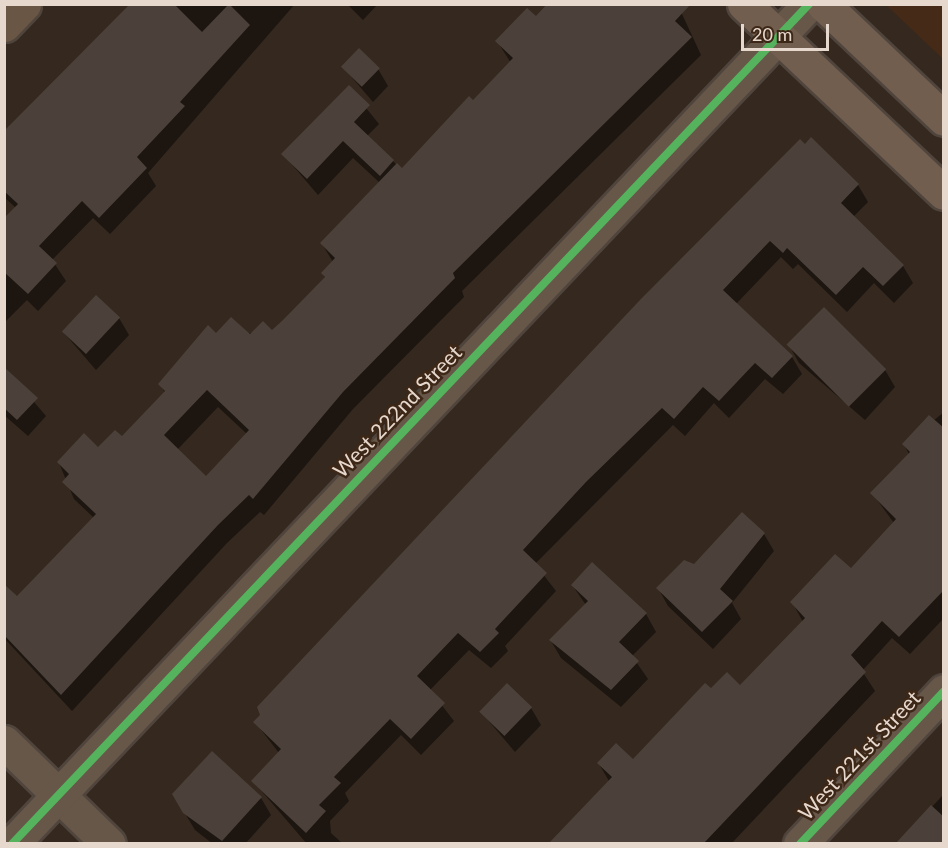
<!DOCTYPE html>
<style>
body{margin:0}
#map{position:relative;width:948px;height:848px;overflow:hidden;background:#35281f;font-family:Lato,sans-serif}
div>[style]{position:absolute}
.built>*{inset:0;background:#442a17}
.shadow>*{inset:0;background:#0007}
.building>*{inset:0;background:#4b413a;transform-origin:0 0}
.roads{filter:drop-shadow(2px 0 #50453d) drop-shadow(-2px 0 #50453d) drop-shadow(0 2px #50453d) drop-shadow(0 -2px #50453d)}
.minor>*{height:33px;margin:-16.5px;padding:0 16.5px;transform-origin:16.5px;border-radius:16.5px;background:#675749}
.secondary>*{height:33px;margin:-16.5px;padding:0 16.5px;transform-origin:16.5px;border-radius:16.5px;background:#695644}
.primary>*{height:33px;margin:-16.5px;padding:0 16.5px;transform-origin:16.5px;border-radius:16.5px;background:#715e4e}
.cycleway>*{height:8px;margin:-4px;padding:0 4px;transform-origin:4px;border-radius:4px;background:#56b35d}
span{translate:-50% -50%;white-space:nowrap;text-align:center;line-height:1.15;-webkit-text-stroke:5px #3d2717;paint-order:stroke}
.street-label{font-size:21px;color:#e7d8ce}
.frame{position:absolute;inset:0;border:6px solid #e7d8ce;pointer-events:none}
.scale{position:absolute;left:741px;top:24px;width:88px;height:27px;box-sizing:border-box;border:3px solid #e7d8ce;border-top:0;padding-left:8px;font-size:18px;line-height:21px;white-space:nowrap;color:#e7d8ce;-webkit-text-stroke:4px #3d2717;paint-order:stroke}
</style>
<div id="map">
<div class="built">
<i style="clip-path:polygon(886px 5px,943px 5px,943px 59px)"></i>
</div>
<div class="shadow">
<i style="clip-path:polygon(133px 4px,295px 4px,148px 173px,156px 186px,110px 234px,93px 218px,52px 260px,66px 281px,38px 311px,27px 300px,4px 323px,4px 220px,16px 208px,4px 197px,4px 132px)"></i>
<i style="clip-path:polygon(347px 4px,378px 4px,363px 20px)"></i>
<i style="clip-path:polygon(evenodd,682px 14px,701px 55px,462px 291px,464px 297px,353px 409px,264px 515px,260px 512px,227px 543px,72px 711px,4px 638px,4px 587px,17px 598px,94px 518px,74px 499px,59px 463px,122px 438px,165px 393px,160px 384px,216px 335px,272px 332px,325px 278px,323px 274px,333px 262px,322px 244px,380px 183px,353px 158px,318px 195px,283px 154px,349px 87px,379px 124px,367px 136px,402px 170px,511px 63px,497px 41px,536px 18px,682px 14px,218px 407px,247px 434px,206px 478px,177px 450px,218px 407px)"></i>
<i style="clip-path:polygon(342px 66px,378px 69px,388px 86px,373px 102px)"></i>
<i style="clip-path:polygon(858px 185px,868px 202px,853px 217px,903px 266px,913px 283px,894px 303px,874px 283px,847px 312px,798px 264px,793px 269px,781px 257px,736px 304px,792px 357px,802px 374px,783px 394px,765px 379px,729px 418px,714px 403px,685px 436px,673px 425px,535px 564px,556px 591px,505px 646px,508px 651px,491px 668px,469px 650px,430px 690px,454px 721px,421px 755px,401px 735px,345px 793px,349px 801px,330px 821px,331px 833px,343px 844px,307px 844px,253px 781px,279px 753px,255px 722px,641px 301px)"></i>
<i style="clip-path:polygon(119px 318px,129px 335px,96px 370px,64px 333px)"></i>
<i style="clip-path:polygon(789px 345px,885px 370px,895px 387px,865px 420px,799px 363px)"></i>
<i style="clip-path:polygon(4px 367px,46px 416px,28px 436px,4px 415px)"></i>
<i style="clip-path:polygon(944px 412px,944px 618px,910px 654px,892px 638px,862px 671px,875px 691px,731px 844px,552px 844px,609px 781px,599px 764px,633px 761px,711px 690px,740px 687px,803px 622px,792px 602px,851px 570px,894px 523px,872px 493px,909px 454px,904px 445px)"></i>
<i style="clip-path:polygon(764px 534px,774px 551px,732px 603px,741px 619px,713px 649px,668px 606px,658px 588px)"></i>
<i style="clip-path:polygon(592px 564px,646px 614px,656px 632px,632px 656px,648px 679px,621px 707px,561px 658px,551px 641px,586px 605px,572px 585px)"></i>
<i style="clip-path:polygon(531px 708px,541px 725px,515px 752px,481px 712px)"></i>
<i style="clip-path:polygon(944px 794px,944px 844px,897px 844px)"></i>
<i style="clip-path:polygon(174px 795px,261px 798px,271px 815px,245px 844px,213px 844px,195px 830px)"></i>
</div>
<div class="building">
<i style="clip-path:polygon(130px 4px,174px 4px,202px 32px,229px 4px,250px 25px,180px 102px,185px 106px,137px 157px,147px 168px,99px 218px,82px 201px,39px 246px,57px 263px,28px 294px,4px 272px,4px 218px,18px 204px,4px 191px,4px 131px)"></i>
<i style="clip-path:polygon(evenodd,547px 4px,691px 4px,675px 21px,692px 37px,453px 273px,455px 278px,343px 392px,253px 499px,249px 495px,218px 525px,61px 695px,4px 635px,4px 584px,17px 596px,96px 514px,62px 482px,69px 474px,57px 462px,84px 433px,98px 447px,115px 430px,122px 436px,165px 391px,158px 384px,208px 325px,216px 333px,231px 317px,250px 334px,263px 321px,272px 330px,282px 321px,325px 277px,321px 273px,335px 258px,320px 243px,397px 163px,402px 168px,469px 96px,473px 100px,513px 58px,495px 41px,527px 8px,536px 16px,547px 4px,207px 390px,249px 430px,206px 476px,164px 435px,207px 390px)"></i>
<i style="left:359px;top:48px;width:29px;height:26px;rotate:44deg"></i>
<i style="clip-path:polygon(349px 85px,370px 105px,354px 122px,394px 160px,380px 176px,343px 141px,307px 179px,281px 154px)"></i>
<i style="clip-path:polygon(811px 137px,859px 184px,841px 203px,904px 265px,883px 286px,863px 267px,836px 295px,787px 248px,783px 253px,770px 241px,723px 290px,793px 356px,772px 378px,755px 363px,719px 401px,703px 387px,674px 419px,662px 408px,586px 482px,523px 550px,547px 573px,495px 629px,499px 633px,480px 652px,458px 633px,417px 676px,445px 703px,411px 739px,390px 719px,334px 777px,341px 783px,319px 805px,326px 811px,306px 833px,251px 781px,281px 749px,253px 722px,260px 715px,257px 707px,640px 300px,800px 139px,805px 144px)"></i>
<i style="left:96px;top:295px;width:33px;height:50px;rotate:43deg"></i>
<i style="left:824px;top:307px;width:88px;height:53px;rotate:45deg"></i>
<i style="clip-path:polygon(4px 367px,38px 398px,17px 420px,4px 408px)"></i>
<i style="clip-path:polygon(929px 415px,944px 428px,944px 590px,899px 637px,882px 621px,851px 655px,866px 672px,704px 843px,549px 843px,612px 777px,597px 763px,616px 743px,633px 759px,705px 683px,711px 688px,727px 672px,740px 685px,805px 618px,790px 602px,835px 554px,851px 568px,896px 519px,870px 493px,910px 452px,902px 444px)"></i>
<i style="clip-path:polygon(742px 512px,765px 533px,720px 589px,733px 601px,702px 632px,656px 588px,684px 560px,694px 564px)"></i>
<i style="clip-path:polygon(592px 562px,647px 613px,619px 642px,639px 661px,611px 690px,549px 640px,588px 601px,571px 585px)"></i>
<i style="left:507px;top:683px;width:35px;height:40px;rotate:44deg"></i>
<i style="clip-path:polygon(212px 751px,262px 797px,222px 841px,183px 813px,172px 794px)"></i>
<i style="clip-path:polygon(931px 805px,944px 817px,944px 843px,896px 843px)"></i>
</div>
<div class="roads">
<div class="minor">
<i style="left:4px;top:742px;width:146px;rotate:44.2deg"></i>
<i style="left:12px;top:844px;width:1158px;rotate:-46.5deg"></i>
<i style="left:800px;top:844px;width:210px;rotate:-46.7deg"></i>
</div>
<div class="secondary">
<i style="left:4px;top:25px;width:29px;rotate:-46deg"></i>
</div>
<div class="primary">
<i style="left:744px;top:4px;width:275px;rotate:43.4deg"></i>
<i style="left:823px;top:4px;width:167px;rotate:43.5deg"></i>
</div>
</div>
<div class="cycleway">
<i style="left:12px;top:844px;width:1158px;rotate:-46.5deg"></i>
<i style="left:800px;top:844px;width:210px;rotate:-46.7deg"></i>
</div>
<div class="street-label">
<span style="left:397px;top:411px;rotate:-46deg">West 222nd Street</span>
<span style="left:859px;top:755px;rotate:-47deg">West 221st Street</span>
</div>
<div class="frame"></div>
<div class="scale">20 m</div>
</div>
